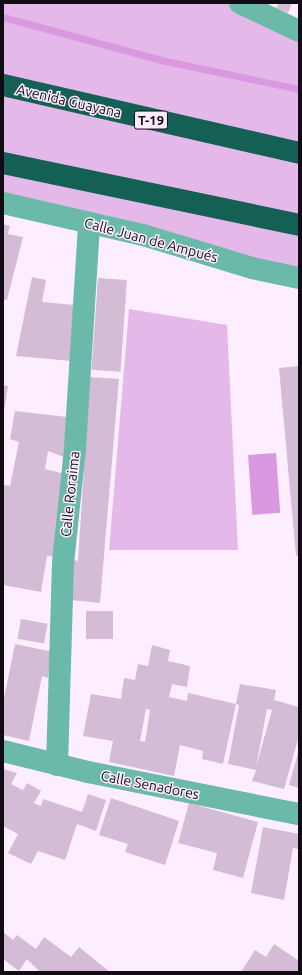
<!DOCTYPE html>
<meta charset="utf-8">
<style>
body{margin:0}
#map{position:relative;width:302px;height:975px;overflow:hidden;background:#fdeeff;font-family:Ubuntu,sans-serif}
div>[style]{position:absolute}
.green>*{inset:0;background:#e4b9e9}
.water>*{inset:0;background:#da98e1;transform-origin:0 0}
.stream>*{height:7px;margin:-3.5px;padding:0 3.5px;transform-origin:3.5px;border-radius:3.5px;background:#da98e1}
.building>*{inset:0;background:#d4bcd6;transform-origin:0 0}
.street>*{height:22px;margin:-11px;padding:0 11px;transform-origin:11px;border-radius:11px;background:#6ab9a9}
.highway>*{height:22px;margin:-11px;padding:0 11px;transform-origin:11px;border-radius:11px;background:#146054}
span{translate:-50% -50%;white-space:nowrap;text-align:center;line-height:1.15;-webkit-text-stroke:3px #fdeeff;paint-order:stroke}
.shield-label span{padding:1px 3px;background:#fdeeff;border:1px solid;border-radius:3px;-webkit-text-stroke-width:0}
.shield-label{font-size:13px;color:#130b14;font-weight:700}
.street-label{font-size:14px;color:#130b14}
.frame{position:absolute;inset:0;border:4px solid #130b14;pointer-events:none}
</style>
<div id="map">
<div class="green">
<i style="clip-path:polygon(3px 3px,240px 3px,299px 31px,299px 278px,3px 203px)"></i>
<i style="clip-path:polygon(129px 309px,227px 325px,238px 550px,109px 550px)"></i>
</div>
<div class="water">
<i style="left:276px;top:453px;width:60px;height:28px;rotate:86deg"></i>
</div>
<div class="stream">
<i style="left:3px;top:17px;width:164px;rotate:15.2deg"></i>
<i style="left:161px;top:60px;width:141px;rotate:11.9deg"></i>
</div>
<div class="building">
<i style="clip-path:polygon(279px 3px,292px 3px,288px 13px,276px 8px)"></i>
<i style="clip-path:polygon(3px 224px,10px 226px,8px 234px,23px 237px,7px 300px,3px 300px)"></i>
<i style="clip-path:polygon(32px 277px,46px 280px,42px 302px,75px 305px,71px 361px,16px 356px)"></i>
<i style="left:98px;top:278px;width:29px;height:92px;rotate:4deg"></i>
<i style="clip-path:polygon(299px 366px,299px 555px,296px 556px,279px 368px)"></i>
<i style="clip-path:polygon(90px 377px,119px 379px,100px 603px,71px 600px,74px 560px,78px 561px)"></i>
<i style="clip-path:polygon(3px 385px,8px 386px,4px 411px,3px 411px)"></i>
<i style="clip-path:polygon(15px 411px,67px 417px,64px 457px,48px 451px,45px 469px,65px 474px,56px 557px,47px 556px,41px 592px,3px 585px,3px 485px,10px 486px,19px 442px,10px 439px)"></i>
<i style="left:86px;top:611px;width:27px;height:28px"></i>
<i style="left:21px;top:619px;width:27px;height:20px;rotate:10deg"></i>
<i style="clip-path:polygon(15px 644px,53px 652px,48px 678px,42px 676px,29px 741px,3px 735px,3px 703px)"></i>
<i style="clip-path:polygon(evenodd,152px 645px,170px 650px,168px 661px,190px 666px,187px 687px,172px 684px,169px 697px,187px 701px,188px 693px,236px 704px,240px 684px,276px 690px,274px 700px,299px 707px,299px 736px,284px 789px,252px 781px,256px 770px,228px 764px,239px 705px,236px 704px,223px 764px,202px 759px,203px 751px,180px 745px,174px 776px,109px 762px,113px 741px,83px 736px,91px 694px,121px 699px,124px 678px,135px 680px,138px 664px,148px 666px,152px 645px,146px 709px,150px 710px,145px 742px,140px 741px,146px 709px,152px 645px,267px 709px,272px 710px,256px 767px,267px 709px)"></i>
<i style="clip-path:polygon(299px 749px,299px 788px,289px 785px)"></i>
<i style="clip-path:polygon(3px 769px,17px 773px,11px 784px,23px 790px,27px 783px,41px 791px,34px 803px,41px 806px,43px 799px,82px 812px,88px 794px,106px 800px,96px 831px,77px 824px,65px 860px,38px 851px,31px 864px,8px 853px,18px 834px,3px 826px)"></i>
<i style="clip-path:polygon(111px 798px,179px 821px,165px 865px,125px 852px,128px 844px,99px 835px)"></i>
<i style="clip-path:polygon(189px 803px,258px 822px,243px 878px,213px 870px,217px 853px,178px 843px)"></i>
<i style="clip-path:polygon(263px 827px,299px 834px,299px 849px,293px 848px,284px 900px,251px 893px)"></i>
<i style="clip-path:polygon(3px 932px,13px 940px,17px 935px,36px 949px,44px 937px,71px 957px,79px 947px,110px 972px,40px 972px,27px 959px,19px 971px,3px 959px)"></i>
<i style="clip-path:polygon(274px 944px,299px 961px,299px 972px,241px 972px,255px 950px,266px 957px)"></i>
</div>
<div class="street">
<i style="left:240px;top:3px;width:65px;rotate:25.4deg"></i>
<i style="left:3px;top:203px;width:144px;rotate:12.9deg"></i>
<i style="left:143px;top:235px;width:114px;rotate:16.8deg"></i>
<i style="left:252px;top:268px;width:48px;rotate:12deg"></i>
<i style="left:3px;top:751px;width:88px;rotate:13.9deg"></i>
<i style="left:88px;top:772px;width:215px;rotate:11.3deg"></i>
<i style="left:57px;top:765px;width:202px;rotate:-88.3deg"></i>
<i style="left:63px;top:563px;width:116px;rotate:-84deg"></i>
<i style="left:75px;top:448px;width:225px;rotate:-86.4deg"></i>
</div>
<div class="highway">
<i style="left:3px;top:85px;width:304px;rotate:12.9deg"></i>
<i style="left:3px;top:163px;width:302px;rotate:11.8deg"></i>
</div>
<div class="shield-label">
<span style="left:151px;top:120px">T-19</span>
</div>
<div class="street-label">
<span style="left:69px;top:101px;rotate:13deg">Avenida Guayana</span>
<span style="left:151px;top:240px;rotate:15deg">Calle Juan de Ampués</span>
<span style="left:70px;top:494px;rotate:-84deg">Calle Roraima</span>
<span style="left:150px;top:785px;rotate:11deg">Calle Senadores</span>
</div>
<div class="frame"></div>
</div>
